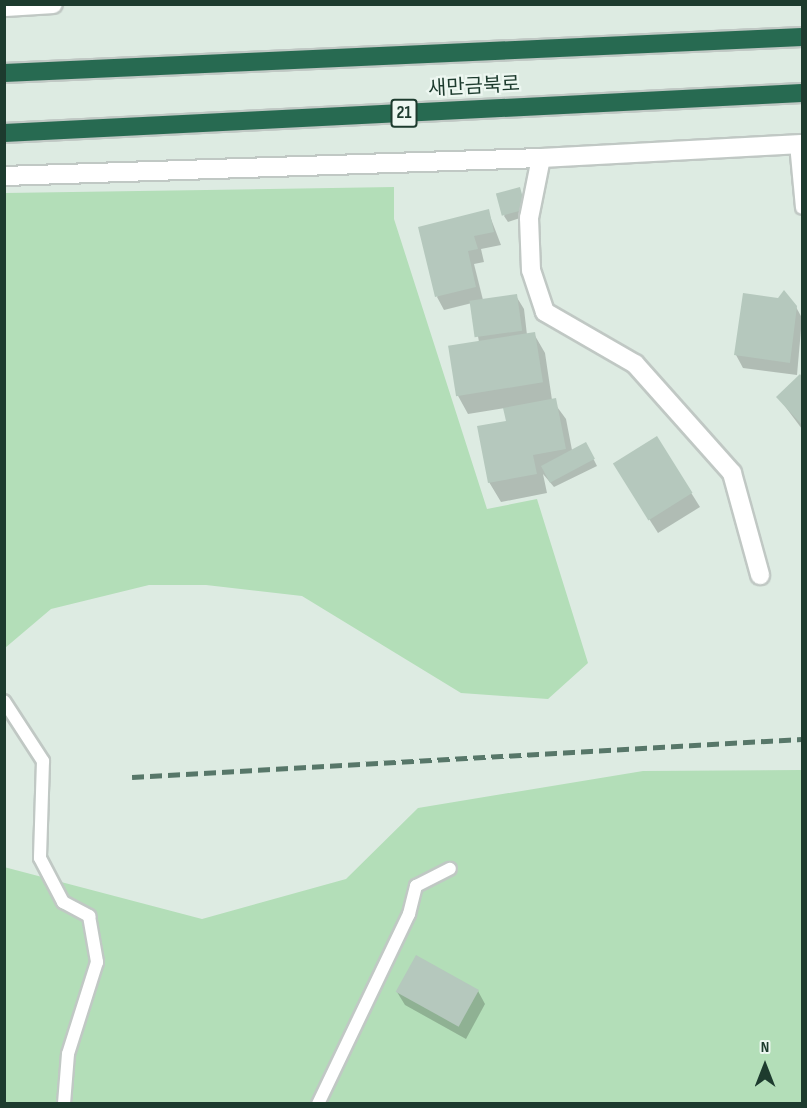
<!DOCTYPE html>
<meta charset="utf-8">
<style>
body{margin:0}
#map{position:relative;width:807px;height:1108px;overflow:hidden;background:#ddebe2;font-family:"Sofia Sans Condensed","Noto Sans KR",sans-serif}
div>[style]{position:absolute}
.green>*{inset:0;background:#b3deb8}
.shadow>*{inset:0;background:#0003}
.building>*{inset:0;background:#b5c8bd;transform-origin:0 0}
.roads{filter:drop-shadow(2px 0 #c0c8c4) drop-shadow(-2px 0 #c0c8c4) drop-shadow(0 2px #c0c8c4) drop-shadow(0 -2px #c0c8c4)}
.lane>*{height:12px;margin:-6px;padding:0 6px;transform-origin:6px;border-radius:6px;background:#fff}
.street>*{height:18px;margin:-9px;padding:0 9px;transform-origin:9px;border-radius:9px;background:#fff}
.highway>*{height:18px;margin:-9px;padding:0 9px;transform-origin:9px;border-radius:9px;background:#276a51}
.rail>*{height:4.5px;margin-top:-2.25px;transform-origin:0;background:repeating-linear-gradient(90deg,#577769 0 12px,transparent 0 18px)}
span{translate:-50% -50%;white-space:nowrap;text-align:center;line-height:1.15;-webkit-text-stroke:4.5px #edf7f1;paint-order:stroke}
.shield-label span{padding:2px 4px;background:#edf7f1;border:2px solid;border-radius:4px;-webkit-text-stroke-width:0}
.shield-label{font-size:18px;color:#1d3b2e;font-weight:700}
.street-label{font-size:20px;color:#1d3b2e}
.frame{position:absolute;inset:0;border:6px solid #1d3b2e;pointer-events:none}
.north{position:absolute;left:735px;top:1036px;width:60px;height:60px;-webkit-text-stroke:4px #edf7f1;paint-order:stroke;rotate:0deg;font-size:16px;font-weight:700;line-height:24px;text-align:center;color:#1d3b2e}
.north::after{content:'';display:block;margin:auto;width:21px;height:27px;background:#1d3b2e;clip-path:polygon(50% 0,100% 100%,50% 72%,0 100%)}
</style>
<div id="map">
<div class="green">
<i style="clip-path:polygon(394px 187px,394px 219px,487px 509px,537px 499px,588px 663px,548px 699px,461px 693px,302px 596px,206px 585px,149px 585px,51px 609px,5px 648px,5px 193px)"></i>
<i style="clip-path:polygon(802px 770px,802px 1103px,5px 1103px,4px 867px,202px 919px,346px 879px,418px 808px,643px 771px)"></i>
</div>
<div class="shadow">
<i style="clip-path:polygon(519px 189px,529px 215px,508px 222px,504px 216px)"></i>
<i style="clip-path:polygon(488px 211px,501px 245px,481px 249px,484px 262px,474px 264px,483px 300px,516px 296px,524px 309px,527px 335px,534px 334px,545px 353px,552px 400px,566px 419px,572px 450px,589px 450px,597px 466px,554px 487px,543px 474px,547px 493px,501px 502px,489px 482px,508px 422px,505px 408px,468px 414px,457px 394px,479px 342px,472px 303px,444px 310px,437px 297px)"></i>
<i style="clip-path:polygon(796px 307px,802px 318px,797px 375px,743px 368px,736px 355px)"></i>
<i style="clip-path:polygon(800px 376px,802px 379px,802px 429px,778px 397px)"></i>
<i style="clip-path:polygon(657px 438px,700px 507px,658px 533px,623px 478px)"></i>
<i style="clip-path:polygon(478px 991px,485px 1004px,466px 1039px,405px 1005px,397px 992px)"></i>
</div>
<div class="building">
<i style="left:520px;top:187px;width:23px;height:25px;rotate:75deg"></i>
<i style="clip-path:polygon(489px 209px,494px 232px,474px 236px,478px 249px,468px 251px,476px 287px,435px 297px,418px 227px)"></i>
<i style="clip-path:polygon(784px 290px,797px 306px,790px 363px,734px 355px,743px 293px,778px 298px)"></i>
<i style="left:517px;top:294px;width:37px;height:48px;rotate:82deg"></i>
<i style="left:535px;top:332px;width:51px;height:88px;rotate:81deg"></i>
<i style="clip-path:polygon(800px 374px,802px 377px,802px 425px,776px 397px)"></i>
<i style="clip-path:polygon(556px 398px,566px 449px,533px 455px,537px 474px,488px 483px,477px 426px,506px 421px,503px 408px)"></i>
<i style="left:657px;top:436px;width:67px;height:52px;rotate:58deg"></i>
<i style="left:586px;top:442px;width:19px;height:51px;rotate:62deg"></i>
<i style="left:416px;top:955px;width:72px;height:42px;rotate:29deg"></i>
</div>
<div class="roads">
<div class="lane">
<i style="left:796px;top:144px;width:64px;rotate:84.6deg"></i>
<i style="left:4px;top:701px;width:72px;rotate:57deg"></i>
<i style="left:43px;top:761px;width:97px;rotate:91.8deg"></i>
<i style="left:40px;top:858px;width:50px;rotate:62.4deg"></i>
<i style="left:63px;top:902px;width:30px;rotate:28deg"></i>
<i style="left:89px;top:916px;width:47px;rotate:80.1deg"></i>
<i style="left:97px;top:962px;width:96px;rotate:107.5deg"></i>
<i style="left:68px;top:1054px;width:50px;rotate:94.6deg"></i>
<i style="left:318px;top:1104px;width:211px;rotate:-64.4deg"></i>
<i style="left:409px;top:914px;width:29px;rotate:-76deg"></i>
<i style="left:416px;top:886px;width:38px;rotate:-27deg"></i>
</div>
<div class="street">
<i style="left:4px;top:7px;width:49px;rotate:-3.5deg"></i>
<i style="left:541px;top:158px;width:61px;rotate:101.3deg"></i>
<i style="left:529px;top:218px;width:52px;rotate:87.8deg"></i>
<i style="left:531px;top:270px;width:44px;rotate:71.6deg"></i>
<i style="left:545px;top:312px;width:104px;rotate:30deg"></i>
<i style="left:635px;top:364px;width:146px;rotate:48.3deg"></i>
<i style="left:732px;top:473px;width:106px;rotate:74.6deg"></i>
<i style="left:4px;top:176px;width:537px;rotate:-1.92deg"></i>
<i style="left:541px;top:158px;width:261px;rotate:-3.1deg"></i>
</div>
<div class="highway">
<i style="left:4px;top:73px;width:799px;rotate:-2.58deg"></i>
<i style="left:4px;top:133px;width:799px;rotate:-2.87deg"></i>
</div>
</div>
<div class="rail">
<i style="left:132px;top:777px;width:671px;rotate:-3.25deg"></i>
</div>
<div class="shield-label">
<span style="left:404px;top:113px">21</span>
</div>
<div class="street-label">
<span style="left:474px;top:87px;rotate:-3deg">새만금북로</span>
</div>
<div class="frame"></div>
<div class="north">N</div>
</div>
